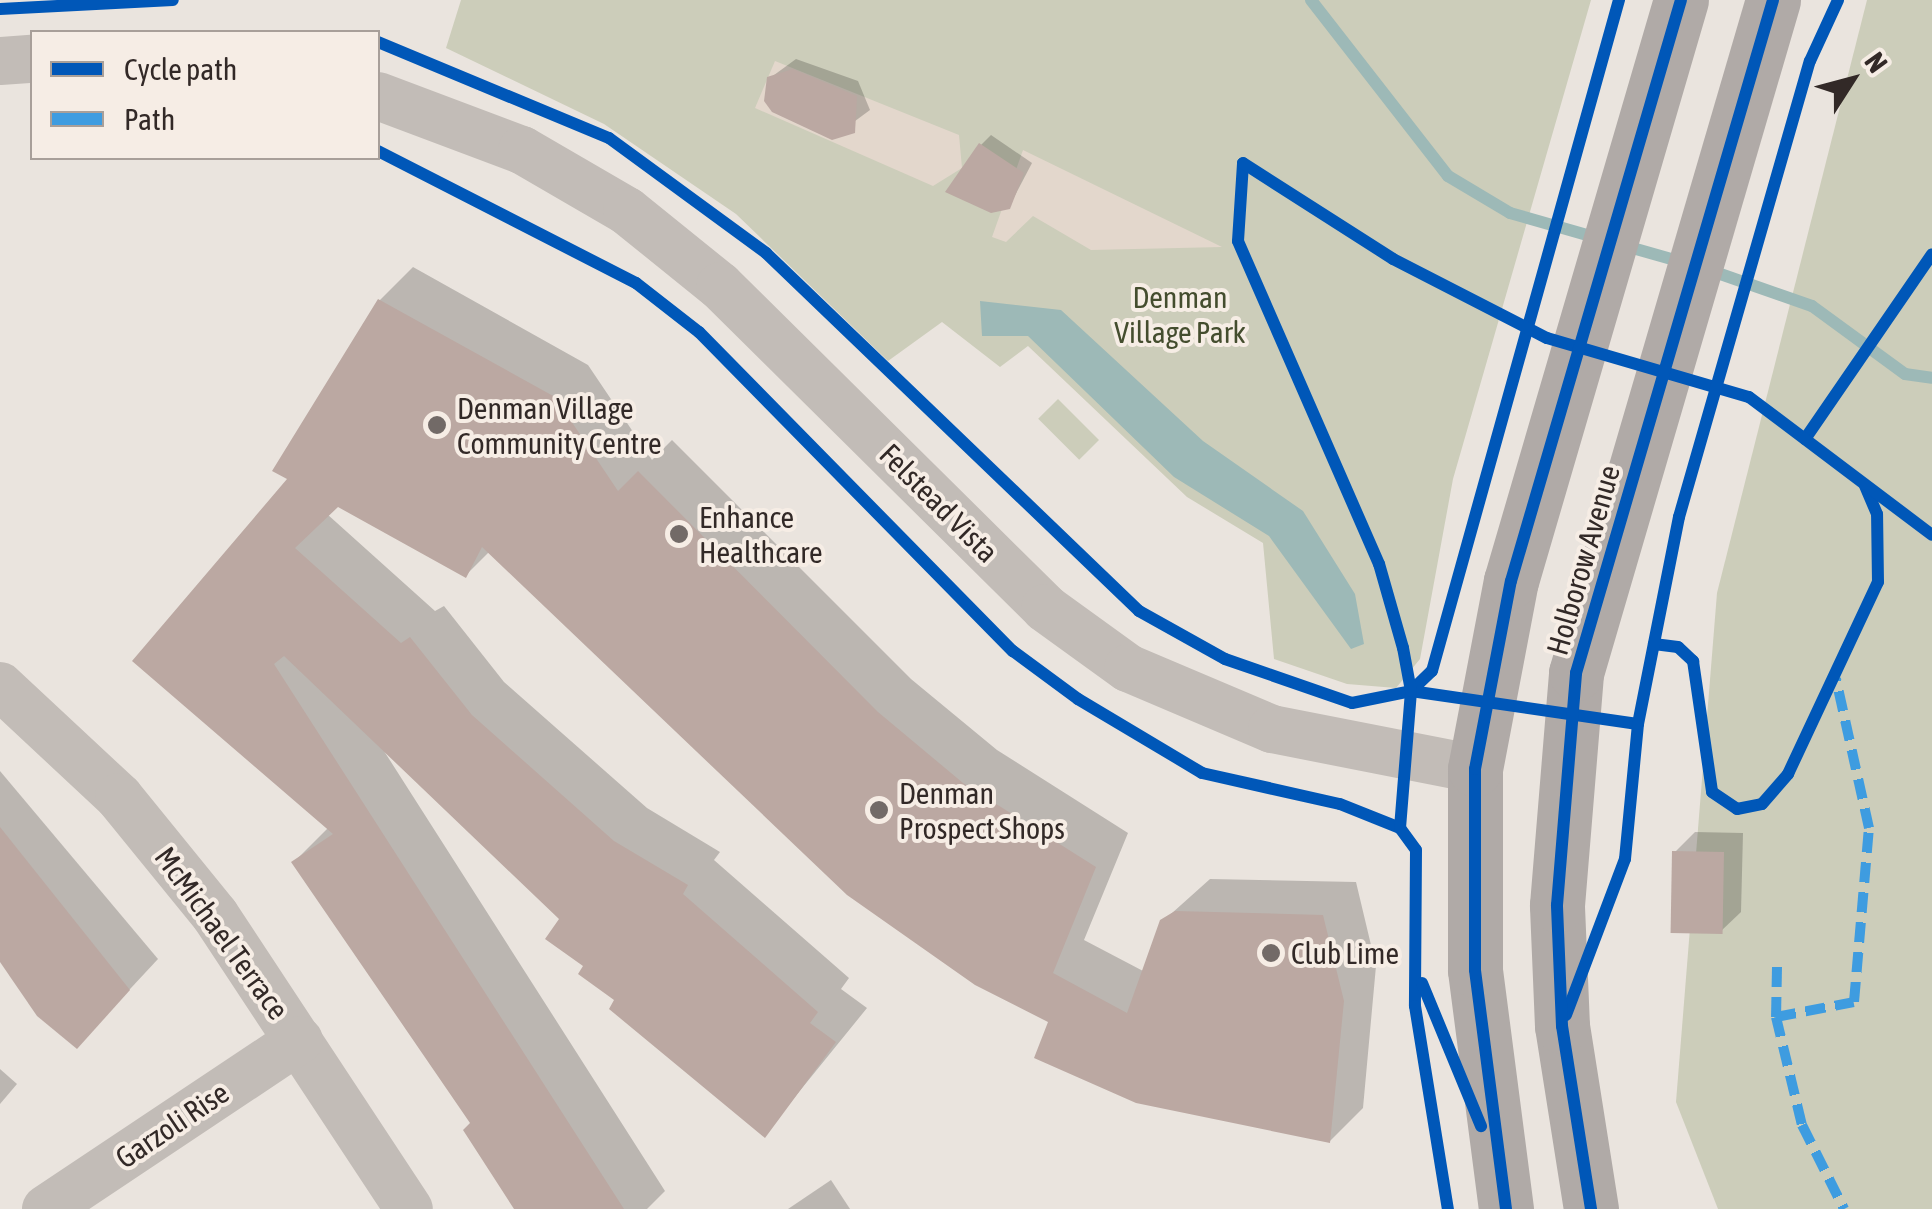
<!DOCTYPE html>
<style>
body{margin:0}
#map{position:relative;width:1932px;height:1209px;overflow:hidden;background:#eae4de;font-family:"Asap Condensed",sans-serif}
div>[style]{position:absolute}
.green>*{inset:0;background:#cccdba;transform-origin:0 0}
.plaza>*{inset:0;background:#e3d7cc}
.water>*{inset:0;background:#9db9b7}
.shadow>*{inset:0;background:#0003}
.stream>*{height:12px;margin:-6px;padding:0 6px;transform-origin:6px;border-radius:6px;background:#9db9b7}
.building>*{inset:0;background:#bba8a2;transform-origin:0 0}
.minor>*{height:48px;margin:-24px;padding:0 24px;transform-origin:24px;border-radius:24px;background:#c2bcb7}
.major>*{height:55px;margin:-27.5px;padding:0 27.5px;transform-origin:27.5px;border-radius:27.5px;background:#b0aaa7}
.quiet>*{height:10px;margin-top:-5px;transform-origin:0;background:repeating-linear-gradient(90deg,#3e9ce0 0 20px,transparent 0 30px)}
.cycleway>*{height:12px;margin:-6px;padding:0 6px;transform-origin:6px;border-radius:6px;background:#0057b8}
.dots>*{width:28px;height:28px;translate:-50% -50%;box-sizing:border-box;border:5px solid #f6ede5;border-radius:50%}
span{translate:-50% -50%;white-space:nowrap;text-align:center;line-height:1.15;-webkit-text-stroke:8px #f6ede5;paint-order:stroke}
.park-label{font-size:30px;color:#444d2e}
.poi-label{font-size:30px;color:#322927}
.left{translate:0 -50%;text-align:left}
.street-label{font-size:30px;color:#322927}
.legend{position:absolute;left:30px;top:30px;width:350px;height:130px;box-sizing:border-box;background:#f6ede5;border:2px solid #a89f99;margin:0;padding:12px 18px;list-style:none;font-size:30px;color:#322927}
.legend li{display:flex;align-items:center;gap:20px;height:50px}
.legend b{width:50px;border:2px solid #a89f99}
.north{position:absolute;left:1802px;top:30px;width:100px;height:100px;-webkit-text-stroke:8px #f6ede5;paint-order:stroke;rotate:54deg;font-size:28px;font-weight:700;line-height:40px;text-align:center;color:#322927}
.north::after{content:'';display:block;margin:auto;width:35px;height:45px;background:#322927;clip-path:polygon(50% 0,100% 100%,50% 72%,0 100%)}
</style>
<div id="map">
<div class="green">
<i style="clip-path:polygon(461px 0,1591px 0,1453px 479px,1420px 659px,1396px 688px,1347px 684px,1274px 659px,1263px 543px,1187px 497px,1028px 346px,1000px 367px,942px 322px,888px 361px,736px 214px,604px 124px,446px 48px)"></i>
<i style="clip-path:polygon(1867px 0,1932px 0,1932px 1209px,1718px 1209px,1676px 1102px,1717px 593px)"></i>
<i style="left:1058px;top:399px;width:58px;height:28px;rotate:45deg"></i>
</div>
<div class="plaza">
<i style="clip-path:polygon(775px 61px,959px 135px,962px 168px,933px 186px,755px 108px)"></i>
<i style="clip-path:polygon(1023px 150px,1222px 247px,1091px 250px,1033px 216px,1006px 242px,992px 237px)"></i>
</div>
<div class="water">
<i style="clip-path:polygon(980px 301px,1061px 310px,1203px 441px,1303px 511px,1355px 594px,1364px 644px,1351px 649px,1269px 536px,1174px 477px,1028px 336px,982px 336px)"></i>
</div>
<div class="shadow">
<i style="clip-path:polygon(796px 59px,858px 81px,870px 110px,832px 138px,770px 78px)"></i>
<i style="clip-path:polygon(991px 135px,1032px 163px,1009px 207px,981px 145px)"></i>
<i style="clip-path:polygon(413px 267px,588px 365px,652px 460px,672px 440px,911px 679px,997px 750px,1128px 833px,1084px 940px,1145px 972px,1162px 922px,1210px 879px,1356px 882px,1376px 966px,1363px 1108px,1330px 1141px,1051px 1021px,490px 551px,466px 575px,338px 504px,327px 514px,435px 611px,444px 606px,504px 682px,647px 808px,720px 852px,714px 860px,849px 978px,841px 989px,867px 1008px,764px 1135px,617px 1000px,562px 918px,384px 751px,665px 1191px,647px 1209px,517px 1209px,474px 1123px,294px 862px,329px 827px,136px 661px,290px 478px,380px 300px)"></i>
<i style="clip-path:polygon(0 771px,158px 959px,77px 1046px,0 959px)"></i>
<i style="clip-path:polygon(1695px 832px,1743px 833px,1741px 912px,1720px 932px,1675px 852px)"></i>
<i style="clip-path:polygon(0 1069px,17px 1084px,0 1104px)"></i>
<i style="clip-path:polygon(831px 1180px,850px 1209px,788px 1209px)"></i>
</div>
<div class="stream">
<i style="left:1311px;top:0;width:223px;rotate:52.1deg"></i>
<i style="left:1448px;top:176px;width:72px;rotate:30.8deg"></i>
<i style="left:1510px;top:213px;width:91px;rotate:15.9deg"></i>
<i style="left:1622px;top:245px;width:66px;rotate:15.9deg"></i>
<i style="left:1709px;top:270px;width:109px;rotate:19.3deg"></i>
<i style="left:1812px;top:306px;width:115px;rotate:36.2deg"></i>
<i style="left:1905px;top:374px;width:27px;rotate:8deg"></i>
</div>
<div class="building">
<i style="clip-path:polygon(793px 69px,857px 96px,855px 133px,832px 140px,772px 112px,764px 101px,767px 77px)"></i>
<i style="clip-path:polygon(979px 143px,1024px 173px,1010px 209px,991px 213px,945px 192px)"></i>
<i style="clip-path:polygon(378px 299px,555px 397px,618px 491px,638px 471px,878px 712px,963px 783px,1096px 867px,1053px 973px,1127px 1013px,1160px 920px,1175px 911px,1323px 915px,1344px 1001px,1330px 1143px,1136px 1103px,1034px 1058px,1048px 1022px,975px 985px,847px 895px,482px 547px,466px 578px,338px 507px,295px 548px,401px 643px,410px 637px,472px 715px,614px 841px,688px 885px,683px 894px,818px 1012px,810px 1023px,836px 1042px,765px 1138px,609px 1009px,614px 1000px,578px 974px,583px 966px,545px 939px,559px 919px,284px 656px,274px 664px,624px 1209px,514px 1209px,463px 1130px,470px 1123px,291px 862px,333px 834px,132px 661px,287px 479px,272px 471px)"></i>
<i style="clip-path:polygon(0 827px,130px 990px,77px 1049px,37px 1016px,0 962px)"></i>
<i style="left:1672px;top:851px;width:52px;height:82px;rotate:1deg"></i>
</div>
<div class="minor">
<i style="left:0;top:61px;width:32px;rotate:-4deg"></i>
<i style="left:378px;top:96px;width:154px;rotate:20.6deg"></i>
<i style="left:522px;top:150px;width:121px;rotate:30.2deg"></i>
<i style="left:627px;top:211px;width:119px;rotate:38.9deg"></i>
<i style="left:720px;top:286px;width:458px;rotate:44.7deg"></i>
<i style="left:1045px;top:608px;width:102px;rotate:35.9deg"></i>
<i style="left:1128px;top:668px;width:156px;rotate:23deg"></i>
<i style="left:1272px;top:729px;width:207px;rotate:11.1deg"></i>
<i style="left:0;top:686px;width:163px;rotate:43deg"></i>
<i style="left:119px;top:797px;width:152px;rotate:50.9deg"></i>
<i style="left:215px;top:915px;width:352px;rotate:56.6deg"></i>
<i style="left:46px;top:1209px;width:304px;rotate:-33.7deg"></i>
</div>
<div class="major">
<i style="left:1506px;top:1209px;width:241px;rotate:-97.4deg"></i>
<i style="left:1475px;top:970px;width:201px;rotate:-90deg"></i>
<i style="left:1475px;top:769px;width:191px;rotate:-79.2deg"></i>
<i style="left:1511px;top:581px;width:605px;rotate:-73.69deg"></i>
<i style="left:1591px;top:1209px;width:185px;rotate:-99deg"></i>
<i style="left:1562px;top:1026px;width:121px;rotate:-92.4deg"></i>
<i style="left:1557px;top:905px;width:233px;rotate:-85.3deg"></i>
<i style="left:1576px;top:673px;width:701px;rotate:-73.68deg"></i>
</div>
<div class="quiet">
<i style="left:1777px;top:967px;width:50px;rotate:91.1deg"></i>
<i style="left:1776px;top:1017px;width:111px;rotate:76.5deg"></i>
<i style="left:1802px;top:1125px;width:94px;rotate:63.4deg"></i>
<i style="left:1776px;top:1017px;width:79px;rotate:-10.9deg"></i>
<i style="left:1854px;top:1002px;width:175px;rotate:-85.1deg"></i>
<i style="left:1869px;top:828px;width:153px;rotate:-102.5deg"></i>
</div>
<div class="cycleway">
<i style="left:0;top:9px;width:173px;rotate:-3deg"></i>
<i style="left:378px;top:42px;width:250px;rotate:22.6deg"></i>
<i style="left:609px;top:138px;width:195px;rotate:36.2deg"></i>
<i style="left:766px;top:253px;width:517px;rotate:43.82deg"></i>
<i style="left:1139px;top:611px;width:98px;rotate:29.2deg"></i>
<i style="left:1225px;top:659px;width:134px;rotate:19.1deg"></i>
<i style="left:1352px;top:703px;width:60px;rotate:-11.5deg"></i>
<i style="left:1411px;top:691px;width:29px;rotate:-44deg"></i>
<i style="left:1432px;top:671px;width:697px;rotate:-74.43deg"></i>
<i style="left:378px;top:151px;width:290px;rotate:27.1deg"></i>
<i style="left:636px;top:283px;width:80px;rotate:37.9deg"></i>
<i style="left:699px;top:332px;width:448px;rotate:45.5deg"></i>
<i style="left:1013px;top:651px;width:81px;rotate:36.4deg"></i>
<i style="left:1078px;top:699px;width:144px;rotate:30.8deg"></i>
<i style="left:1202px;top:773px;width:141px;rotate:12.7deg"></i>
<i style="left:1340px;top:804px;width:65px;rotate:21.8deg"></i>
<i style="left:1400px;top:828px;width:27px;rotate:54deg"></i>
<i style="left:1416px;top:850px;width:156px;rotate:90.4deg"></i>
<i style="left:1415px;top:1006px;width:206px;rotate:80.8deg"></i>
<i style="left:1805px;top:439px;width:224px;rotate:-55.5deg"></i>
<i style="left:1654px;top:644px;width:24px;rotate:7deg"></i>
<i style="left:1678px;top:647px;width:21px;rotate:43deg"></i>
<i style="left:1693px;top:661px;width:132px;rotate:81.7deg"></i>
<i style="left:1712px;top:792px;width:30px;rotate:34deg"></i>
<i style="left:1737px;top:809px;width:25px;rotate:-11deg"></i>
<i style="left:1762px;top:804px;width:40px;rotate:-49deg"></i>
<i style="left:1788px;top:774px;width:212px;rotate:-64.9deg"></i>
<i style="left:1878px;top:582px;width:68px;rotate:-90.8deg"></i>
<i style="left:1877px;top:514px;width:30px;rotate:-113deg"></i>
<i style="left:1411px;top:691px;width:229px;rotate:8.3deg"></i>
<i style="left:1400px;top:828px;width:137px;rotate:-85.4deg"></i>
<i style="left:1411px;top:691px;width:44px;rotate:-100.5deg"></i>
<i style="left:1403px;top:648px;width:87px;rotate:-105.9deg"></i>
<i style="left:1379px;top:564px;width:352px;rotate:-113.6deg"></i>
<i style="left:1238px;top:241px;width:78px;rotate:-86.3deg"></i>
<i style="left:1243px;top:163px;width:178px;rotate:32.6deg"></i>
<i style="left:1393px;top:259px;width:173px;rotate:27.2deg"></i>
<i style="left:1547px;top:338px;width:210px;rotate:16.3deg"></i>
<i style="left:1749px;top:397px;width:229px;rotate:37deg"></i>
<i style="left:1422px;top:983px;width:155px;rotate:67.6deg"></i>
<i style="left:1566px;top:1015px;width:167px;rotate:-69.3deg"></i>
<i style="left:1625px;top:859px;width:136px;rotate:-84.5deg"></i>
<i style="left:1638px;top:724px;width:211px;rotate:-78.8deg"></i>
<i style="left:1679px;top:517px;width:474px;rotate:-74deg"></i>
<i style="left:1810px;top:61px;width:67px;rotate:-65.3deg"></i>
<i style="left:1506px;top:1209px;width:241px;rotate:-97.4deg"></i>
<i style="left:1475px;top:970px;width:201px;rotate:-90deg"></i>
<i style="left:1475px;top:769px;width:191px;rotate:-79.2deg"></i>
<i style="left:1511px;top:581px;width:605px;rotate:-73.69deg"></i>
<i style="left:1591px;top:1209px;width:185px;rotate:-99deg"></i>
<i style="left:1562px;top:1026px;width:121px;rotate:-92.4deg"></i>
<i style="left:1557px;top:905px;width:233px;rotate:-85.3deg"></i>
<i style="left:1576px;top:673px;width:701px;rotate:-73.68deg"></i>
</div>
<div class="dots">
<i style="left:437px;top:425px;background:#726a67"></i>
<i style="left:679px;top:534px;background:#726a67"></i>
<i style="left:879px;top:810px;background:#726a67"></i>
<i style="left:1271px;top:953px;background:#726a67"></i>
</div>
<div class="park-label">
<span style="left:1180px;top:314px">Denman<br>Village Park</span>
</div>
<div class="poi-label">
<span class="left" style="left:457px;top:425px">Denman Village<br>Community Centre</span>
<span class="left" style="left:699px;top:534px">Enhance<br>Healthcare</span>
<span class="left" style="left:899px;top:810px">Denman<br>Prospect Shops</span>
<span class="left" style="left:1291px;top:953px">Club Lime</span>
</div>
<div class="street-label">
<span style="left:939px;top:503px;rotate:45deg">Felstead Vista</span>
<span style="left:1583px;top:560px;rotate:-74deg">Holborow Avenue</span>
<span style="left:222px;top:933px;rotate:54deg">McMichael Terrace</span>
<span style="left:172px;top:1125px;rotate:-34deg">Garzoli Rise</span>
</div>
<ul class="legend">
<li><b style="height:12px;background:#0057b8"></b>Cycle path</li>
<li><b style="height:12px;background:#3e9ce0"></b>Path</li>
</ul>
<div class="north">N</div>
</div>
